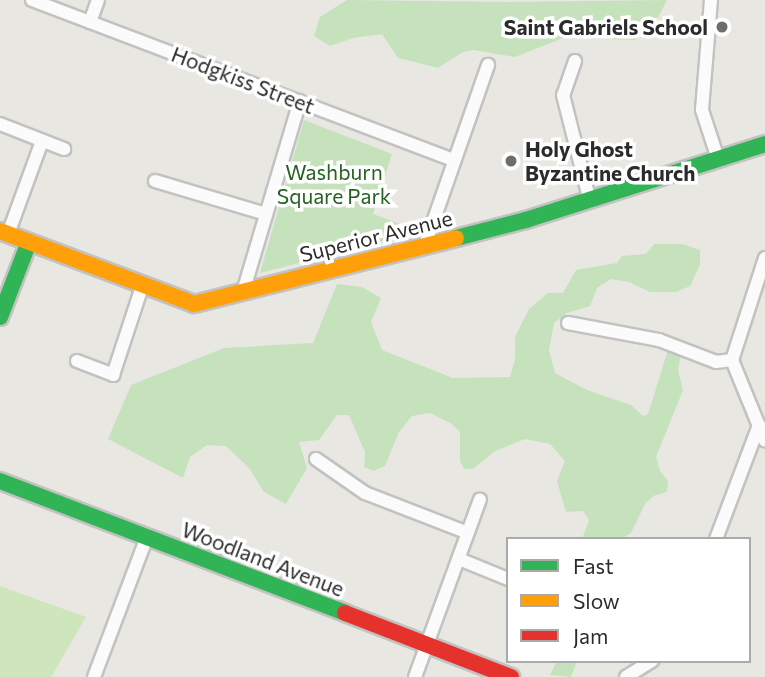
<!DOCTYPE html>
<style>
body{margin:0}
#map{position:relative;width:765px;height:677px;overflow:hidden;background:#e8e7e2;font-family:Commissioner,sans-serif}
div>[style]{position:absolute}
.green>*{inset:0;background:#c6e2bd}
.pitch>*{inset:0;background:#cfe5bc}
.roads{filter:drop-shadow(2px 0 #c2c2c1) drop-shadow(-2px 0 #c2c2c1) drop-shadow(0 2px #c2c2c1) drop-shadow(0 -2px #c2c2c1)}
.street>*{height:12px;margin:-6px;padding:0 6px;transform-origin:6px;border-radius:6px;background:#fcfbfb}
.fast>*{height:16px;margin:-8px;padding:0 8px;transform-origin:8px;border-radius:8px;background:#30b455}
.slow>*{height:16px;margin:-8px;padding:0 8px;transform-origin:8px;border-radius:8px;background:#ff9f0a}
.jam>*{height:16px;margin:-8px;padding:0 8px;transform-origin:8px;border-radius:8px;background:#e5322d}
.dots>*{width:19px;height:19px;translate:-50% -50%;box-sizing:border-box;border:4px solid #fff;border-radius:50%}
span{translate:-50% -50%;white-space:nowrap;text-align:center;line-height:1.15;-webkit-text-stroke:7px #fff;paint-order:stroke}
.poi-label{font-size:21px;color:#2b2b2b;font-weight:700}
.right{translate:-100% -50%;text-align:right}
.left{translate:0 -50%;text-align:left}
.street-label{font-size:21px;color:#2b2b2b}
.park-label{font-size:21px;color:#246221}
.legend{position:absolute;left:506px;top:537px;width:245px;height:126px;box-sizing:border-box;background:#fff;border:2px solid #aaa;margin:0;padding:9px 12px;list-style:none;font-size:21px;color:#2b2b2b}
.legend li{display:flex;align-items:center;gap:14px;height:35px}
.legend b{width:35px;border:2px solid #aaa}
</style>
<div id="map">
<div class="green">
<i style="clip-path:polygon(347px 0,509px 2px,667px 0,659px 16px,635px 40px,563px 38px,515px 57px,474px 50px,463px 52px,438px 68px,398px 58px,382px 34px,353px 38px,330px 46px,314px 36px,320px 17px)"></i>
<i style="clip-path:polygon(304px 120px,392px 154px,373px 214px,414px 229px,412px 234px,260px 273px)"></i>
<i style="clip-path:polygon(654px 244px,682px 244px,700px 250px,700px 265px,690px 286px,676px 292px,650px 292px,629px 282px,611px 279px,597px 288px,590px 306px,567px 313px,554px 323px,549px 350px,555px 373px,587px 390px,631px 405px,643px 416px,648px 414px,668px 350px,681px 355px,678px 370px,683px 390px,656px 457px,660px 471px,668px 481px,667px 492px,653px 496px,645px 504px,631px 533px,621px 539px,582px 539px,589px 520px,583px 511px,566px 512px,557px 481px,565px 461px,550px 444px,525px 439px,495px 451px,473px 469px,464px 469px,460px 461px,460px 432px,452px 424px,430px 413px,412px 416px,399px 432px,385px 466px,374px 471px,364px 467px,365px 452px,349px 415px,337px 415px,319px 440px,299px 442px,307px 468px,286px 504px,264px 492px,249px 468px,226px 446px,207px 445px,190px 457px,183px 478px,108px 439px,131px 385px,224px 348px,313px 343px,337px 284px,362px 287px,381px 298px,371px 322px,382px 350px,453px 378px,510px 377px,515px 359px,515px 337px,529px 309px,548px 293px,563px 293px,576px 270px,617px 263px,622px 256px,646px 254px)"></i>
<i style="clip-path:polygon(557px 661px,577px 661px,571px 677px,550px 675px)"></i>
</div>
<div class="pitch">
<i style="clip-path:polygon(0 586px,86px 617px,51px 677px,0 677px)"></i>
</div>
<div class="roads">
<div class="street">
<i style="left:32px;top:0;width:451px;rotate:20.8deg"></i>
<i style="left:711px;top:0;width:110px;rotate:94.7deg"></i>
<i style="left:702px;top:110px;width:52px;rotate:71.9deg"></i>
<i style="left:90px;top:22px;width:23px;rotate:-70deg"></i>
<i style="left:575px;top:61px;width:36px;rotate:109deg"></i>
<i style="left:563px;top:95px;width:110px;rotate:75.8deg"></i>
<i style="left:0;top:124px;width:69px;rotate:21.3deg"></i>
<i style="left:155px;top:181px;width:116px;rotate:16.6deg"></i>
<i style="left:8px;top:234px;width:99px;rotate:-69.9deg"></i>
<i style="left:425px;top:245px;width:191px;rotate:-70.7deg"></i>
<i style="left:765px;top:258px;width:107px;rotate:107.9deg"></i>
<i style="left:732px;top:360px;width:87px;rotate:67.8deg"></i>
<i style="left:243px;top:292px;width:199px;rotate:-73.4deg"></i>
<i style="left:568px;top:323px;width:93px;rotate:10.6deg"></i>
<i style="left:659px;top:340px;width:61px;rotate:21.1deg"></i>
<i style="left:716px;top:362px;width:16px;rotate:-7deg"></i>
<i style="left:77px;top:361px;width:39px;rotate:21deg"></i>
<i style="left:113px;top:375px;width:93px;rotate:-71.8deg"></i>
<i style="left:316px;top:459px;width:60px;rotate:34.8deg"></i>
<i style="left:365px;top:493px;width:110px;rotate:21.2deg"></i>
<i style="left:716px;top:539px;width:122px;rotate:-69.3deg"></i>
<i style="left:459px;top:559px;width:53px;rotate:22.2deg"></i>
<i style="left:94px;top:677px;width:150px;rotate:-69.3deg"></i>
<i style="left:415px;top:677px;width:189px;rotate:-69.9deg"></i>
<i style="left:626px;top:677px;width:31px;rotate:-32deg"></i>
</div>
<div class="fast">
<i style="left:456px;top:238px;width:72px;rotate:-14.4deg"></i>
<i style="left:526px;top:220px;width:251px;rotate:-17.6deg"></i>
<i style="left:0;top:317px;width:80px;rotate:-68.9deg"></i>
<i style="left:0;top:481px;width:369px;rotate:20.9deg"></i>
</div>
<div class="slow">
<i style="left:0;top:231px;width:207px;rotate:20.6deg"></i>
<i style="left:194px;top:304px;width:270px;rotate:-14.1deg"></i>
</div>
<div class="jam">
<i style="left:345px;top:613px;width:178px;rotate:21.1deg"></i>
</div>
</div>
<div class="dots">
<i style="left:722px;top:27px;background:#6d6d6b"></i>
<i style="left:511px;top:161px;background:#6d6d6b"></i>
</div>
<div class="poi-label">
<span class="right" style="left:708px;top:27px">Saint Gabriels School</span>
<span class="left" style="left:525px;top:161px">Holy Ghost<br>Byzantine Church</span>
</div>
<div class="street-label">
<span style="left:243px;top:80px;rotate:21deg">Hodgkiss Street</span>
<span style="left:376px;top:236px;rotate:-14deg">Superior Avenue</span>
<span style="left:263px;top:559px;rotate:21deg">Woodland Avenue</span>
</div>
<div class="park-label">
<span style="left:334px;top:184px">Washburn<br>Square Park</span>
</div>
<ul class="legend">
<li><b style="height:9px;background:#30b455"></b>Fast</li>
<li><b style="height:9px;background:#ff9f0a"></b>Slow</li>
<li><b style="height:9px;background:#e5322d"></b>Jam</li>
</ul>
</div>
